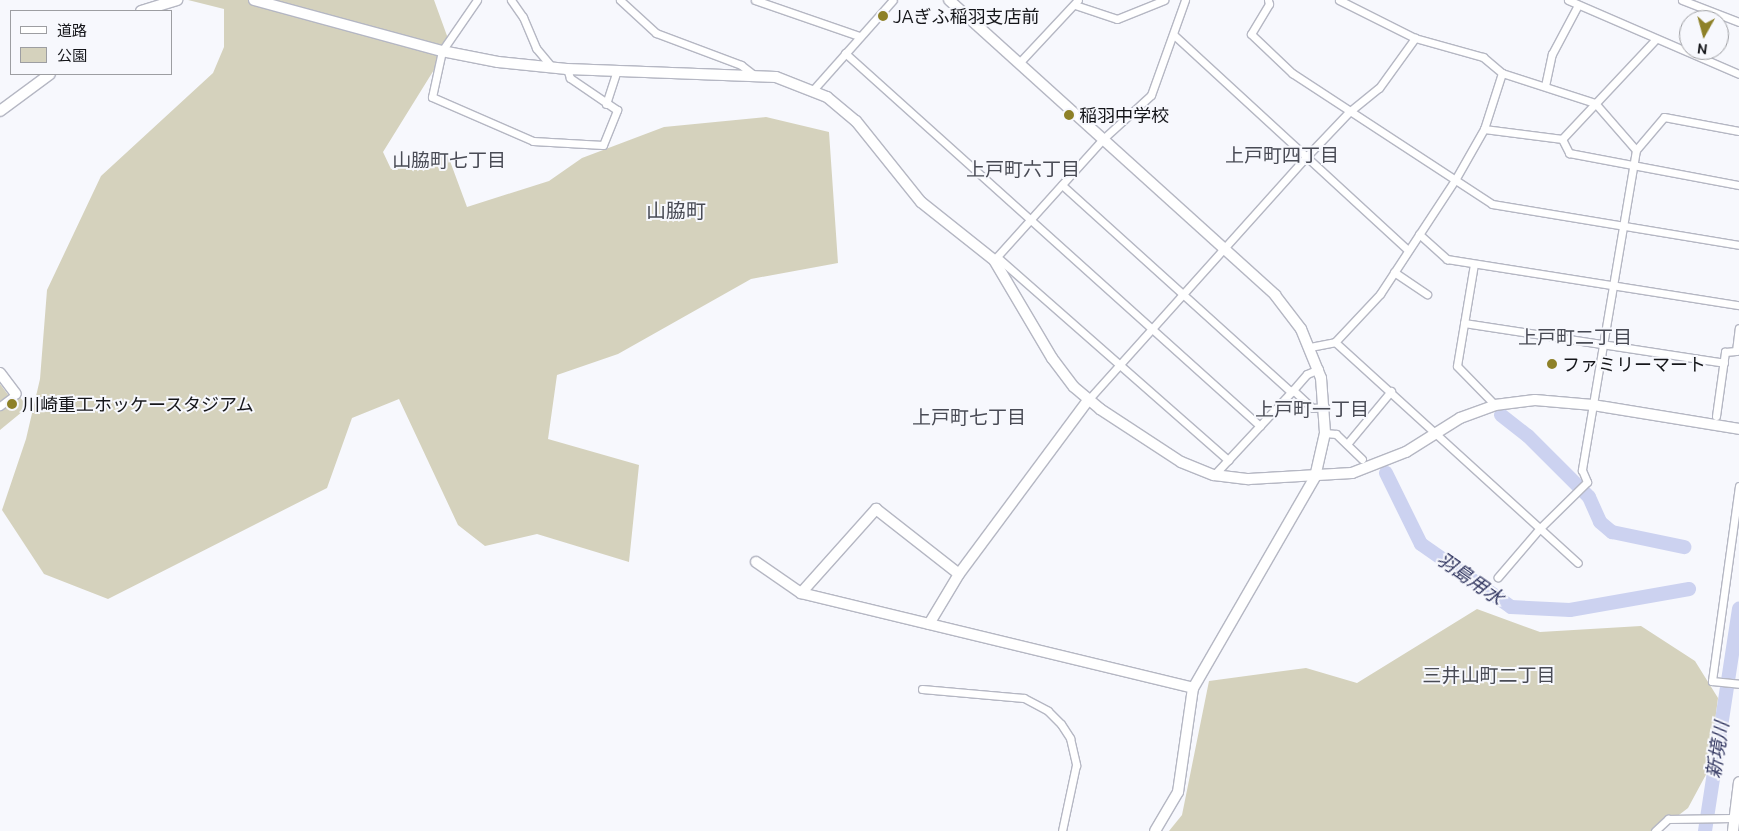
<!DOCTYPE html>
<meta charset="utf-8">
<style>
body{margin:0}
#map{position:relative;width:1739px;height:831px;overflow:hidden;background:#f7f8fd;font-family:Ubuntu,"Noto Sans JP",sans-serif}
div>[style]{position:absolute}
.green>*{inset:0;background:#d5d2bd}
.river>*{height:14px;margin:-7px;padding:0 7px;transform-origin:7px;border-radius:7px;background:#ccd2f0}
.roads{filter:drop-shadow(1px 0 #b5b7c3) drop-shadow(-1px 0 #b5b7c3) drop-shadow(0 1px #b5b7c3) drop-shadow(0 -1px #b5b7c3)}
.street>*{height:7px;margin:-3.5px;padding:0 3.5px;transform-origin:3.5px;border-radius:3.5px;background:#fff}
.secondary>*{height:10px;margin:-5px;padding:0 5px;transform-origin:5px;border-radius:5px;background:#fff}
.dots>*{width:14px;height:14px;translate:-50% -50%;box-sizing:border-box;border:2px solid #f7f8fd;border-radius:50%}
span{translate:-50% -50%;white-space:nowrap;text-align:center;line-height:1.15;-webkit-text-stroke:4px #f7f8fd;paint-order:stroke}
.poi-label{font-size:18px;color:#15161a}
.left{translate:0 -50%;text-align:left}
.neighbourhood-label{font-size:19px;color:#494b55}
.water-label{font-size:19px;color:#30355f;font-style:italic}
.quarter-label{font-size:20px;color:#494b55}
.legend{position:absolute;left:10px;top:10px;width:162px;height:65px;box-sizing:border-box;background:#f7f8fd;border:1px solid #9d9ea2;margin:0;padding:6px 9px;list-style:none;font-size:15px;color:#15161a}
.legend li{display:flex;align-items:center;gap:10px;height:25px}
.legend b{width:25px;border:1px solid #9d9ea2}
.north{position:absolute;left:1679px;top:10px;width:50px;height:50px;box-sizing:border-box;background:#f7f8fd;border:1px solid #9d9ea2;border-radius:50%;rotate:187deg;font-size:14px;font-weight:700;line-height:20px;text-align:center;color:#15161a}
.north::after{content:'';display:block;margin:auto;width:18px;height:22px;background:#8e8128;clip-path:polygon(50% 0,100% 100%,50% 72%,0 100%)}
</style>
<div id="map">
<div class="green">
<i style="clip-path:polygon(188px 0,434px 0,450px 44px,383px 152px,391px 169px,447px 153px,467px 207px,549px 181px,582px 158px,664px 127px,766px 117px,829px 132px,838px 263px,751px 279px,618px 354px,557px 375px,548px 439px,639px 465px,629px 562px,537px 534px,485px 546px,458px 525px,399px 399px,352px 418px,327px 488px,108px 599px,44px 574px,2px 510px,26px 439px,40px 379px,47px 290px,101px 176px,213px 73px,224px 47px,224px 9px)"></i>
<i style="clip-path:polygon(0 384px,12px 400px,18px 395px,28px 407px,0 430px)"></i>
<i style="clip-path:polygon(1477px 609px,1540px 632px,1641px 626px,1695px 661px,1718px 698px,1709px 769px,1688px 808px,1658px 831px,1169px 831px,1182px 815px,1209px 681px,1306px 668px,1357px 683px)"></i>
</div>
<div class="river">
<i style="left:1501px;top:415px;width:34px;rotate:38deg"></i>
<i style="left:1528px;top:436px;width:86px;rotate:45deg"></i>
<i style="left:1589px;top:497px;width:27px;rotate:66deg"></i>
<i style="left:1600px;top:522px;width:16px;rotate:40deg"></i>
<i style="left:1612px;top:532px;width:74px;rotate:11.8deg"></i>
<i style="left:1386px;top:473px;width:79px;rotate:63.8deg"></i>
<i style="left:1421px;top:544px;width:110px;rotate:35deg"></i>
<i style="left:1511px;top:607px;width:59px;rotate:2.9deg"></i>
<i style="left:1570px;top:610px;width:121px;rotate:-10deg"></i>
<i style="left:1705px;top:831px;width:225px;rotate:-81.3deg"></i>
</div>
<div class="roads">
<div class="street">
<i style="left:477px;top:0;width:62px;rotate:124.5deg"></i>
<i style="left:442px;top:51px;width:47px;rotate:102.3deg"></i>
<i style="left:432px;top:97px;width:110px;rotate:23.5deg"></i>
<i style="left:533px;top:141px;width:70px;rotate:3.3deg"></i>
<i style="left:603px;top:145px;width:38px;rotate:-68deg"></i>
<i style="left:617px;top:110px;width:57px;rotate:-145.8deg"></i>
<i style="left:570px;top:78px;width:9px;rotate:-108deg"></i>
<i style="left:511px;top:0;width:21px;rotate:55deg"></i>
<i style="left:523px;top:17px;width:34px;rotate:67deg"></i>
<i style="left:536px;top:48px;width:26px;rotate:50deg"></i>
<i style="left:620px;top:0;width:49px;rotate:42.5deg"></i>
<i style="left:656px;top:33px;width:91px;rotate:20.6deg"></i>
<i style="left:741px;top:65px;width:16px;rotate:38deg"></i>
<i style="left:755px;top:0;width:110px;rotate:19.1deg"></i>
<i style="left:1268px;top:0;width:4px;rotate:76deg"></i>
<i style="left:1269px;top:4px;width:35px;rotate:121deg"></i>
<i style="left:1251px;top:34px;width:57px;rotate:43.6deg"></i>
<i style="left:1292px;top:73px;width:239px;rotate:33.2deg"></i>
<i style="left:1492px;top:204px;width:250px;rotate:9.4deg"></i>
<i style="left:1339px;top:0;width:85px;rotate:26.6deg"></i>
<i style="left:1415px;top:38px;width:71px;rotate:15.6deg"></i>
<i style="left:1483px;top:57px;width:25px;rotate:40deg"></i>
<i style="left:1502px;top:73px;width:98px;rotate:17.9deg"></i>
<i style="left:1595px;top:103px;width:62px;rotate:48.9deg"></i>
<i style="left:1636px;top:150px;width:325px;rotate:99.6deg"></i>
<i style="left:1582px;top:470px;width:13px;rotate:67deg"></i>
<i style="left:1587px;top:482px;width:66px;rotate:135.6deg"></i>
<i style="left:1540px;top:528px;width:65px;rotate:130.6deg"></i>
<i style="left:1568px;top:0;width:186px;rotate:23.4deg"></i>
<i style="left:1682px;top:0;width:61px;rotate:21.1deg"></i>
<i style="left:1075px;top:5px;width:44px;rotate:18.4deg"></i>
<i style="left:1117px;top:19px;width:51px;rotate:-22deg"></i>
<i style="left:1174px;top:35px;width:318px;rotate:42.6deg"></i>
<i style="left:845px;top:53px;width:558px;rotate:41.95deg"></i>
<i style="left:1019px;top:63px;width:86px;rotate:-46.9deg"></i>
<i style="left:1545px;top:86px;width:33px;rotate:-78deg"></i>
<i style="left:1552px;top:54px;width:55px;rotate:-62deg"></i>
<i style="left:813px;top:90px;width:120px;rotate:-48.4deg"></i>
<i style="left:606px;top:104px;width:35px;rotate:-72deg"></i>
<i style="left:1484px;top:129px;width:79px;rotate:7.3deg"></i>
<i style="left:1562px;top:139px;width:16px;rotate:63deg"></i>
<i style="left:1569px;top:153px;width:173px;rotate:10.7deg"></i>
<i style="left:1562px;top:139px;width:137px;rotate:-46.8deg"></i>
<i style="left:1636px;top:150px;width:43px;rotate:-49.7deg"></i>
<i style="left:1664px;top:117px;width:76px;rotate:10.6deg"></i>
<i style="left:1062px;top:185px;width:309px;rotate:42.1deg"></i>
<i style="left:1419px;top:234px;width:38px;rotate:42deg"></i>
<i style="left:1447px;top:259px;width:296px;rotate:9deg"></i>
<i style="left:997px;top:257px;width:308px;rotate:41.3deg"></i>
<i style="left:994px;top:260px;width:163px;rotate:-48deg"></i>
<i style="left:1103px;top:139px;width:65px;rotate:-42.5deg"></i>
<i style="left:1151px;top:95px;width:101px;rotate:-70.3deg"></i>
<i style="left:1474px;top:264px;width:103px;rotate:99.5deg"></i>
<i style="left:1457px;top:366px;width:54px;rotate:45.7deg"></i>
<i style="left:1394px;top:272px;width:40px;rotate:34deg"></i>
<i style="left:1464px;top:323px;width:263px;rotate:8.7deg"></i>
<i style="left:1335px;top:342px;width:66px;rotate:-46.8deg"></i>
<i style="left:1380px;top:294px;width:136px;rotate:-56.7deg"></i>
<i style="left:1455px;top:180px;width:59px;rotate:-60.4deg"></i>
<i style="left:1484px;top:129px;width:59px;rotate:-72.2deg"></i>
<i style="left:1310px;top:347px;width:25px;rotate:-11deg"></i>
<i style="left:1335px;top:342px;width:328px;rotate:42.3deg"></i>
<i style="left:1293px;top:390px;width:21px;rotate:-49deg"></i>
<i style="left:1307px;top:374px;width:13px;rotate:-23deg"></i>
<i style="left:1088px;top:400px;width:329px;rotate:-48.1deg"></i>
<i style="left:1308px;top:155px;width:59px;rotate:-46.4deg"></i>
<i style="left:1349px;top:112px;width:38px;rotate:-39deg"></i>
<i style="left:1379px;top:88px;width:62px;rotate:-54.2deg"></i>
<i style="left:0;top:406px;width:20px;rotate:-37deg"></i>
<i style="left:1716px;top:416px;width:65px;rotate:-82deg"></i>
<i style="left:1725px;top:352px;width:11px;rotate:-5deg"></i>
<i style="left:1736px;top:351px;width:23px;rotate:-83deg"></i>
<i style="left:1325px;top:433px;width:11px;rotate:5deg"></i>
<i style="left:1336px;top:434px;width:36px;rotate:44deg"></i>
<i style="left:1347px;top:444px;width:69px;rotate:-50.3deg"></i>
<i style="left:1214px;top:475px;width:116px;rotate:-47.1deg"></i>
<i style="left:1293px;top:390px;width:26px;rotate:43deg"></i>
<i style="left:1312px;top:408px;width:13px;rotate:-4deg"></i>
<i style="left:1739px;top:486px;width:197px;rotate:97.9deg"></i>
<i style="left:1712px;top:681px;width:27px;rotate:6deg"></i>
<i style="left:922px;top:689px;width:102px;rotate:5deg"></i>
<i style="left:1024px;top:698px;width:27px;rotate:28deg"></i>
<i style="left:1048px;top:711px;width:18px;rotate:45deg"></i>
<i style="left:1061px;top:724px;width:17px;rotate:57deg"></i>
<i style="left:1070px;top:738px;width:28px;rotate:77deg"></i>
<i style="left:1076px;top:765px;width:67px;rotate:102deg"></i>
<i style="left:1655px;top:831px;width:18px;rotate:-43deg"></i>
<i style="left:1668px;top:819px;width:65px;rotate:-0.9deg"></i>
</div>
<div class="secondary">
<i style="left:254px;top:0;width:195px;rotate:15.2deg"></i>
<i style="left:442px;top:51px;width:57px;rotate:11.1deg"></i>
<i style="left:498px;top:62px;width:69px;rotate:5.8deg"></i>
<i style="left:567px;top:69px;width:209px;rotate:2.2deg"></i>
<i style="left:776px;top:77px;width:55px;rotate:21.4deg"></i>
<i style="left:827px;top:97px;width:38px;rotate:40deg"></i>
<i style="left:856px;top:121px;width:104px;rotate:51.3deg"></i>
<i style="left:921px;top:202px;width:93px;rotate:38.5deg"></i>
<i style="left:994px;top:260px;width:114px;rotate:59.4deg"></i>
<i style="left:1052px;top:358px;width:36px;rotate:53deg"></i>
<i style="left:1074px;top:387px;width:34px;rotate:40deg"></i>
<i style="left:1100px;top:409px;width:97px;rotate:33.2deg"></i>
<i style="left:1181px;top:462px;width:35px;rotate:22deg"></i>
<i style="left:1214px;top:475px;width:35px;rotate:7deg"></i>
<i style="left:1249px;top:479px;width:103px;rotate:-3.3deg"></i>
<i style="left:1352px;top:473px;width:58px;rotate:-21.3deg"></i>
<i style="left:1406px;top:452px;width:64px;rotate:-32.2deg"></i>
<i style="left:1460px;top:418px;width:37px;rotate:-20deg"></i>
<i style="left:1495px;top:405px;width:40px;rotate:-7.1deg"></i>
<i style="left:1535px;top:400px;width:58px;rotate:4.9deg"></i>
<i style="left:1593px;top:405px;width:148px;rotate:9.3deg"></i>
<i style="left:949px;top:0;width:440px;rotate:42.1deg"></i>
<i style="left:1275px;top:295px;width:43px;rotate:52.6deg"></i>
<i style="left:1301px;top:329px;width:53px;rotate:67.8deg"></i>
<i style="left:1321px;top:378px;width:55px;rotate:85.8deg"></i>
<i style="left:1325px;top:433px;width:45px;rotate:102.8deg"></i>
<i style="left:1315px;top:477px;width:244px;rotate:120deg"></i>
<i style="left:1193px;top:688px;width:105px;rotate:98.2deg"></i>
<i style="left:1178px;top:792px;width:45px;rotate:120.5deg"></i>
<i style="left:141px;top:11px;width:38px;rotate:-17deg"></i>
<i style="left:0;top:111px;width:62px;rotate:-36.5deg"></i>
<i style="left:0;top:373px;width:26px;rotate:53deg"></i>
<i style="left:756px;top:562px;width:55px;rotate:34.6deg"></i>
<i style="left:801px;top:593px;width:403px;rotate:13.6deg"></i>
<i style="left:801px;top:593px;width:113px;rotate:-48.2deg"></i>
<i style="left:876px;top:509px;width:105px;rotate:38.1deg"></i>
<i style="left:929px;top:624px;width:58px;rotate:-59deg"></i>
<i style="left:959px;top:574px;width:217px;rotate:-53.4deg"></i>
<i style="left:1733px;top:831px;width:49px;rotate:-83deg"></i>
</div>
</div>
<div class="dots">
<i style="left:883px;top:16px;background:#8e8128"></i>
<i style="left:1069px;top:115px;background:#8e8128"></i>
<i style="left:1552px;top:364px;background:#8e8128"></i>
<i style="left:12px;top:404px;background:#8e8128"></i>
</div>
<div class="poi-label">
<span class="left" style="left:893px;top:16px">JAぎふ稲羽支店前</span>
<span class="left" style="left:1079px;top:115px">稲羽中学校</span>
<span class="left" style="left:1562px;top:364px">ファミリーマート</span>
<span class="left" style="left:22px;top:404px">川崎重工ホッケースタジアム</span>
</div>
<div class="neighbourhood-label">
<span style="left:1282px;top:156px">上戸町四丁目</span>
<span style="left:449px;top:161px">山脇町七丁目</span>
<span style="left:1023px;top:170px">上戸町六丁目</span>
<span style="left:1575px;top:338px">上戸町二丁目</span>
<span style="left:1312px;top:410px">上戸町一丁目</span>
<span style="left:969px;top:418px">上戸町七丁目</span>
<span style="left:1489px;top:676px">三井山町二丁目</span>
</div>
<div class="water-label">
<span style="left:1470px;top:579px;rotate:35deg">羽島用水</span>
<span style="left:1718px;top:750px;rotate:-81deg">新境川</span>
</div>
<div class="quarter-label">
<span style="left:676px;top:210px">山脇町</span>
</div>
<ul class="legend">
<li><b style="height:6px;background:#fff"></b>道路</li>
<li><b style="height:14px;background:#d5d2bd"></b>公園</li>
</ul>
<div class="north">N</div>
</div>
